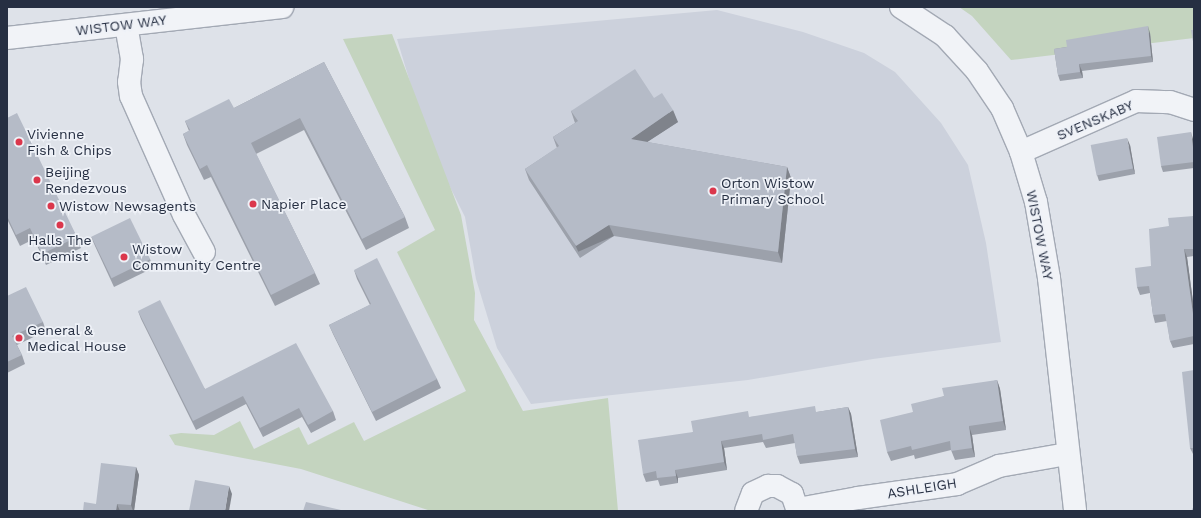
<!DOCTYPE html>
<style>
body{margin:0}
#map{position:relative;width:1201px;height:518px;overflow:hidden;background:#dee2e9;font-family:"Work Sans",sans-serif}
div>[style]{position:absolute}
.built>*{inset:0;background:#ccd1dc}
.green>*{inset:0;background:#c4d4bf}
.roads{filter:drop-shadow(1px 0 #a3a9b4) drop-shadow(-1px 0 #a3a9b4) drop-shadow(0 1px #a3a9b4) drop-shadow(0 -1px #a3a9b4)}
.minor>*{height:22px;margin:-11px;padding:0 11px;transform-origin:11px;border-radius:11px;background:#f1f3f7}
.tertiary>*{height:22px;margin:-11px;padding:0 11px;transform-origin:11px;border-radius:11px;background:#f1f3f7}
.wall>*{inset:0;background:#9ca1ab}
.shaded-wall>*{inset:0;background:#7f838b;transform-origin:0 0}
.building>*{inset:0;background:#b5bbc7;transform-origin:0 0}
.dots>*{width:11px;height:11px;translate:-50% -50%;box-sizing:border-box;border:2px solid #eef1f7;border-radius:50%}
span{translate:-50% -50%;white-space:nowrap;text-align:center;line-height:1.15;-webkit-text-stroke:3.5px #eef1f7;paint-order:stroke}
.street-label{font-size:14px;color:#262f42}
.poi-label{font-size:14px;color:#262f42}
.left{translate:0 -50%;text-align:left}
.frame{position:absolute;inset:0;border:8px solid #262f42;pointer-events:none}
</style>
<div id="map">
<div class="built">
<i style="clip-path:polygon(717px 10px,803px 32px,864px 53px,895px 72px,941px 123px,968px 165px,986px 243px,1001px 342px,873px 359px,748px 380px,531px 404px,497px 348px,476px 279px,465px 217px,429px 145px,397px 39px)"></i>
</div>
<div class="green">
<i style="clip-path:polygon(959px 7px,1194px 7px,1194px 38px,1011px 60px,972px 16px)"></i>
<i style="clip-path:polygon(392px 34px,461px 215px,475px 293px,474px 320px,523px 411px,608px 398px,618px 511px,431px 511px,301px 469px,175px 445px,169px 435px,181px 433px,214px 435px,240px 421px,254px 449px,299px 427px,308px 445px,354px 422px,364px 441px,466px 391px,397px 252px,435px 230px,343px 39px)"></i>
</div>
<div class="roads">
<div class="minor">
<i style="left:126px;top:25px;width:35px;rotate:80deg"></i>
<i style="left:132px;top:59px;width:23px;rotate:97deg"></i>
<i style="left:129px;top:82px;width:14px;rotate:82deg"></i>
<i style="left:131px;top:96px;width:130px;rotate:66deg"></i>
<i style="left:184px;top:215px;width:42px;rotate:61.6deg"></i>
<i style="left:1021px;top:152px;width:126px;rotate:-23.9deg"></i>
<i style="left:1136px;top:101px;width:34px;rotate:2deg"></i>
<i style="left:1170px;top:102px;width:25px;rotate:18deg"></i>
<i style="left:798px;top:509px;width:61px;rotate:-10.4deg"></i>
<i style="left:858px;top:498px;width:100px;rotate:-8deg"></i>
<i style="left:957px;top:484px;width:46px;rotate:-23.2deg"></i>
<i style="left:999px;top:466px;width:69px;rotate:-10deg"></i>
<i style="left:746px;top:511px;width:19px;rotate:-69deg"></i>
<i style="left:753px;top:493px;width:17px;rotate:-25deg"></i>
<i style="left:768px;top:486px;width:9px"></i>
<i style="left:777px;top:486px;width:17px;rotate:28deg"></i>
<i style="left:792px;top:494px;width:18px;rotate:71deg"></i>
</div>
<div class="tertiary">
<i style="left:901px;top:7px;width:53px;rotate:33.4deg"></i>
<i style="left:945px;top:36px;width:47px;rotate:47.6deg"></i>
<i style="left:977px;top:71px;width:45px;rotate:56deg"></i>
<i style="left:1002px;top:108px;width:48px;rotate:66.6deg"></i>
<i style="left:1021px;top:152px;width:52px;rotate:73.3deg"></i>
<i style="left:1036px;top:202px;width:77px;rotate:80.3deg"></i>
<i style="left:1049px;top:278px;width:234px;rotate:83.6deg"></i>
<i style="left:7px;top:38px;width:277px;rotate:-6.4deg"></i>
</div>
</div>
<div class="wall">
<i style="clip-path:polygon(1150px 33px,1153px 62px,1082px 71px,1083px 78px,1060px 81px,1058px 75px,1054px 49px)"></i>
<i style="clip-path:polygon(324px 62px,405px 217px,409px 228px,366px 250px,304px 130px,256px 154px,315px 273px,320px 284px,275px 306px,211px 177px,204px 180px,187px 145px,183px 134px,189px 131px,185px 121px,234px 108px)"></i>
<i style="clip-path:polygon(654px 98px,678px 122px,647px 142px,787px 167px,791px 178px,782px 263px,614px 236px,580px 258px,529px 180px,525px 169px,557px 148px,553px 137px,575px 123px,571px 111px)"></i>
<i style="clip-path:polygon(7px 118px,77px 237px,81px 248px,46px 265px,34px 239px,20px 246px,7px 219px)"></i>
<i style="clip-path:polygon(1193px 139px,1194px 144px,1194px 168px,1163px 172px,1161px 166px)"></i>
<i style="clip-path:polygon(1130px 145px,1135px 174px,1099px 181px,1097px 175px)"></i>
<i style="clip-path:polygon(1194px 216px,1194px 256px,1187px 257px,1194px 309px,1194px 344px,1173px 348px,1170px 341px,1167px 321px,1155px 323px,1153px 315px,1150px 293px,1140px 295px,1137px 287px,1151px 266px,1169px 226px)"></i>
<i style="clip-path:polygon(91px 237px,150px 259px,153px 268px,114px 287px,95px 246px)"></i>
<i style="clip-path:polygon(354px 270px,437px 379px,441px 388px,376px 421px,333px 334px,329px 325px,370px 305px,357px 279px)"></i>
<i style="clip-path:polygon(7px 296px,43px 322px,46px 331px,17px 345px,22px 355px,25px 364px,7px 373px)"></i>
<i style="clip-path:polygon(138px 311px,205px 389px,333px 411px,336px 420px,311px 433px,302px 417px,263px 437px,246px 404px,196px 430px,141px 319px)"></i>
<i style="clip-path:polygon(1194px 370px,1194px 454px,1193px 454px,1190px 448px)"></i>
<i style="clip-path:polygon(997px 380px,1000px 389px,1006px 430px,972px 435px,975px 457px,955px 460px,951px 450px,915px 459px,914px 455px,891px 461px,887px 452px,913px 412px,944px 396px)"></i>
<i style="clip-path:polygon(848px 407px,851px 414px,858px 457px,800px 464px,797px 456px,795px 443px,766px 448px,763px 442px,724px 448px,727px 470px,678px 478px,678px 483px,660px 486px,658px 480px,646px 482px,643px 474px,693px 432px,750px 417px,817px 412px)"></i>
<i style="clip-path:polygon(136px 467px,139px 475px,134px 511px,83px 511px,96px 504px)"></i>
</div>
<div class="shaded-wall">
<i style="clip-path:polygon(1148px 26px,1150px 33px,1153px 62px,1151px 56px)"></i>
<i style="clip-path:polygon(1079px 64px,1082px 71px,1083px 78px,1080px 72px)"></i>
<i style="clip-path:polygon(673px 110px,678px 122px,635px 150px,631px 139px)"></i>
<i style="clip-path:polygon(1191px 132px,1193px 139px,1194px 155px)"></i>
<i style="clip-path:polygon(1127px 138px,1130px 145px,1135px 174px,1133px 168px)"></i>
<i style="clip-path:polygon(787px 167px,791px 178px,782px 263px,778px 252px)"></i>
<i style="left:609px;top:225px;width:12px;height:39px;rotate:66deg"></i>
<i style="clip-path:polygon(1184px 249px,1187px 257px,1194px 309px,1194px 317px,1193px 314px)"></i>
<i style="clip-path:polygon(997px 380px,1000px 389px,1006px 430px,1003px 421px)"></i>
<i style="clip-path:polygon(848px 407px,851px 414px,858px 457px,855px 449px)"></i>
<i style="clip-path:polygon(969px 426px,972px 435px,975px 457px,972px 448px)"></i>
<i style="clip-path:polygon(721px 441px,724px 448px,727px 470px,724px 462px)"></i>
<i style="clip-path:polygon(136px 467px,139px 475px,134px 511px,133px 511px,131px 505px)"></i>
<i style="clip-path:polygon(675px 470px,678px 478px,678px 483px,676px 476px)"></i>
<i style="clip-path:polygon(229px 486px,232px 494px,229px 511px,225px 511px)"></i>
<i style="clip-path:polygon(117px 504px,120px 511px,116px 511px)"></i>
</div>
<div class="building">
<i style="clip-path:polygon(1148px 26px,1151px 56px,1079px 64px,1080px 72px,1058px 75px,1054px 49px,1067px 47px,1066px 40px)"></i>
<i style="clip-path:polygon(1191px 30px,1194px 30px,1194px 47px)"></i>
<i style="clip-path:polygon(324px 62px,405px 217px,362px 239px,300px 118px,251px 143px,315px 273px,271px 295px,207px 165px,200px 169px,183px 134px,190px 130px,185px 121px,229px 99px,234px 108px)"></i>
<i style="clip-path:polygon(635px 69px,654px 98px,662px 93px,673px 110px,631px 139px,787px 167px,778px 252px,609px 225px,576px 246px,525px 169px,559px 146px,553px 137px,578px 121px,571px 111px)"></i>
<i style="clip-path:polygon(17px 113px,77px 237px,42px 254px,30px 228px,16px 235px,7px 216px,7px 118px)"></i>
<i style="clip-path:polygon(1191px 132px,1194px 155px,1194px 162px,1161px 166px,1157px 137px)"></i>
<i style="left:1127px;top:138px;width:31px;height:37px;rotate:79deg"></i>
<i style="clip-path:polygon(1194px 216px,1194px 249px,1184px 249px,1193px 314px,1194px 313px,1194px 336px,1170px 341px,1165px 314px,1153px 315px,1149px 286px,1137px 287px,1135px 268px,1151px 266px,1149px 229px,1169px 226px,1168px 218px)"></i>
<i style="left:130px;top:218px;width:46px;height:43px;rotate:64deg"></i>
<i style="clip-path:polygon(377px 258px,437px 379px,372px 412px,329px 325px,371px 304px,354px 270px)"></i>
<i style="clip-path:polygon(26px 287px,43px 322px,12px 336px,22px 355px,7px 362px,7px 296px)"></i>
<i style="clip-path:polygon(160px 300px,205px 389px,296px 343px,333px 411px,308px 425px,299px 408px,260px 428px,243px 396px,193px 421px,138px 311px)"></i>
<i style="clip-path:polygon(1194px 370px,1194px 448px,1190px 448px,1182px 372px)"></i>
<i style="clip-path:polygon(997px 380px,1003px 421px,969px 426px,972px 448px,951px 451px,950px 441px,912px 450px,911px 446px,887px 452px,880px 420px,913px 412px,911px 404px,944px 396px,942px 388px)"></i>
<i style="clip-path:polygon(815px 406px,816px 412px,848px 407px,855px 449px,797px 456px,793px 434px,763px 440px,762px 434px,721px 441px,724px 462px,675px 470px,676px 476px,657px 478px,656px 471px,643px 474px,638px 440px,693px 432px,691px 421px,748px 411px,749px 417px)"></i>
<i style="clip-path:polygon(101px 463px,136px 467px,131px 505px,117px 504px,116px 511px,83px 511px,84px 502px,96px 504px)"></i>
<i style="clip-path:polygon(195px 480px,229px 486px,225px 511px,189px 511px)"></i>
<i style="clip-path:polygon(306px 502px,341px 510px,341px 511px,303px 511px)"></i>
<i style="clip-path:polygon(1194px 506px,1194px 511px,1191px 511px)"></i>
</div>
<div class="dots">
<i style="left:19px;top:142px;background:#db374c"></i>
<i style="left:37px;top:180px;background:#db374c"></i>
<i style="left:713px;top:191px;background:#db374c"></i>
<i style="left:253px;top:204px;background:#db374c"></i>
<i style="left:51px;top:206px;background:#db374c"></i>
<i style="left:60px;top:225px;background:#db374c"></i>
<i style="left:124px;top:257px;background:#db374c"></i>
<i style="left:19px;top:338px;background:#db374c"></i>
</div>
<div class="street-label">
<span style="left:121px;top:25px;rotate:-7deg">WISTOW WAY</span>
<span style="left:1095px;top:120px;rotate:-23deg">SVENSKABY</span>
<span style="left:1040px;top:235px;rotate:79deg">WISTOW WAY</span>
<span style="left:922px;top:488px;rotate:-9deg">ASHLEIGH</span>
</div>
<div class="poi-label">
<span class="left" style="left:27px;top:142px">Vivienne<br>Fish &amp; Chips</span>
<span class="left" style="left:45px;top:180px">Beijing<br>Rendezvous</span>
<span class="left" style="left:721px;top:191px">Orton Wistow<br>Primary School</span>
<span class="left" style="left:261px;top:204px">Napier Place</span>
<span class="left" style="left:59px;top:206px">Wistow Newsagents</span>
<span style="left:60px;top:248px">Halls The<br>Chemist</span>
<span class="left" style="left:132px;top:257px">Wistow<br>Community Centre</span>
<span class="left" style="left:27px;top:338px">General &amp;<br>Medical House</span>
</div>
<div class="frame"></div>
</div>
